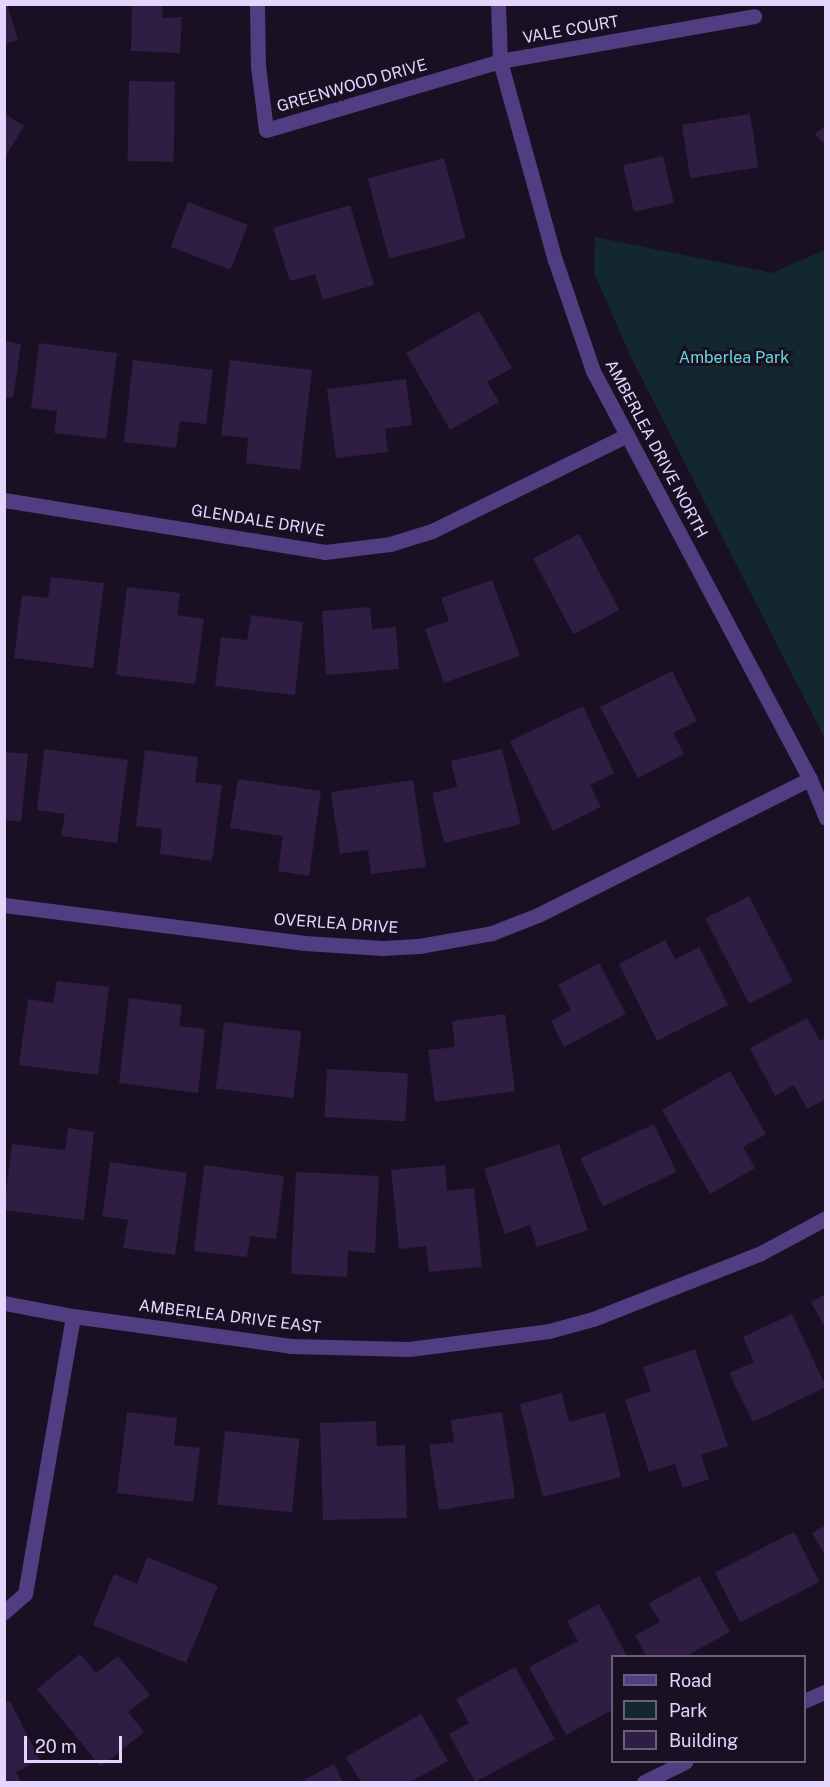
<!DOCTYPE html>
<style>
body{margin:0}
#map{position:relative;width:830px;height:1787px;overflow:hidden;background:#191024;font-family:"Public Sans",sans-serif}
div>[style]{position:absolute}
.green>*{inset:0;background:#13282e}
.building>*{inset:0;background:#2f1d44;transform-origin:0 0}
.minor>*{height:15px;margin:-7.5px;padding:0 7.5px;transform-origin:7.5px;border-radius:7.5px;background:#513d81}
span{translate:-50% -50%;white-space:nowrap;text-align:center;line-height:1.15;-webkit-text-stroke:6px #191024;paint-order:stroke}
.street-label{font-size:16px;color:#e4d5fd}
.park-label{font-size:16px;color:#64dada}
.frame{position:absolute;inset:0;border:6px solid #e4d5fd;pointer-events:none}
.legend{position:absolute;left:611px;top:1655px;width:195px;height:108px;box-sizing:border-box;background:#191024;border:2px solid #6a5f7b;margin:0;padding:8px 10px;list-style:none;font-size:18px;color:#e4d5fd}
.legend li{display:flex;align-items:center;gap:12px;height:30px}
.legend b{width:30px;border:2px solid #6a5f7b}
.scale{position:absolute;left:24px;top:1736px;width:98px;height:27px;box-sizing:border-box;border:3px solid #e4d5fd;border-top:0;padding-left:8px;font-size:18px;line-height:21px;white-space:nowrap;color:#e4d5fd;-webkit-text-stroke:4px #191024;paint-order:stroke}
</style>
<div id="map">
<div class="green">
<i style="clip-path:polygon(595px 237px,772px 273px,825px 250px,825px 739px,631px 357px,594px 273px)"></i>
</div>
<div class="building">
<i style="clip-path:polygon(4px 4px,7px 4px,18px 40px,4px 44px)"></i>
<i style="clip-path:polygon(132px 4px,163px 4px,162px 18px,182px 17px,180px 53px,131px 51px)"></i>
<i style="left:129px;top:81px;width:46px;height:80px;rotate:1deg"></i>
<i style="clip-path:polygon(5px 114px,24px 126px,5px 157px)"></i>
<i style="left:750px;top:114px;width:54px;height:69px;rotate:81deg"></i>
<i style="clip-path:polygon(826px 125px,826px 146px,815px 134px)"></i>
<i style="left:663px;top:156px;width:48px;height:41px;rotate:77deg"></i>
<i style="left:444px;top:158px;width:83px;height:79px;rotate:75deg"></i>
<i style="left:188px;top:202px;width:64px;height:48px;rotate:21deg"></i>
<i style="clip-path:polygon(350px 205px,374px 285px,323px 300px,315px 274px,290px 281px,273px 228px)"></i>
<i style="clip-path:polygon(479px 311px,512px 368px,487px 382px,499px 402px,450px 430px,406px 353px)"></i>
<i style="clip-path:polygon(4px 341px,21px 344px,13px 398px,4px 397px)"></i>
<i style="clip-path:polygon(39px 343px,117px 353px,106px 439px,54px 433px,57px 411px,31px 408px)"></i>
<i style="clip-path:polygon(133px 360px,213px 370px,206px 424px,180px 421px,176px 448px,124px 442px)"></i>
<i style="clip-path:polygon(230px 360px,312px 370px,300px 470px,246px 463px,248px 438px,221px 435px)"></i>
<i style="clip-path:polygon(406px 379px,412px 425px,385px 429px,388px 452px,336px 458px,327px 389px)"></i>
<i style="left:579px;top:534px;width:86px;height:52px;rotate:62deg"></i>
<i style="clip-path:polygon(51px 577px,104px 583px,93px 668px,14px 658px,22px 595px,48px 598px)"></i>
<i style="clip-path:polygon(492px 580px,520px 656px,444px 683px,425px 629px,449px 621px,441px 598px)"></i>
<i style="clip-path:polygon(127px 587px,180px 593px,177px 615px,204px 619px,195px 684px,116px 675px)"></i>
<i style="clip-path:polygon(370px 607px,372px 629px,396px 627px,399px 669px,326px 675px,322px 611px)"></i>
<i style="clip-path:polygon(251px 615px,303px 622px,295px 695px,215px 686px,221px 637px,247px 640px)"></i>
<i style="clip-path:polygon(672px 671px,697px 721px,673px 733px,684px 754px,638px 778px,600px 707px)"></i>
<i style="clip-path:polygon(583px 706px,614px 773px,590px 785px,601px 807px,553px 831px,510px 741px)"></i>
<i style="clip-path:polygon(44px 749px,128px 760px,117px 843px,61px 836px,65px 814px,37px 810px)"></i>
<i style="clip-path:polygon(502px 749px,521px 824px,444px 843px,432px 793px,457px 787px,451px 761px)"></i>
<i style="clip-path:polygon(145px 750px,198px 757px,195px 782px,222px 785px,212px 861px,160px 854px,162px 829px,136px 826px)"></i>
<i style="clip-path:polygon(4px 752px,28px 754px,21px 822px,4px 820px)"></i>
<i style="clip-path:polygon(238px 779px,321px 791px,309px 876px,278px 871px,283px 836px,230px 828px)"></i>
<i style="clip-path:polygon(413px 780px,426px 867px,371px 874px,368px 850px,340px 854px,331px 792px)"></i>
<i style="left:749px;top:896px;width:96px;height:49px;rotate:63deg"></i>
<i style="clip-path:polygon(665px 940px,675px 959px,699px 947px,728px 1005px,657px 1041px,619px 964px)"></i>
<i style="clip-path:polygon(599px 963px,626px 1014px,564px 1047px,551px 1021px,571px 1010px,558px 985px)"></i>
<i style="clip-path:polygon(57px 981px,109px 987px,98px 1075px,19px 1065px,28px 999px,53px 1003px)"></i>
<i style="clip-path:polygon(129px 998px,182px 1005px,179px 1026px,205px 1029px,198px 1093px,119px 1083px)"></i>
<i style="clip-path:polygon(505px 1014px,515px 1091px,435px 1102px,428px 1050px,455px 1047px,452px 1021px)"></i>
<i style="clip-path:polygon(807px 1018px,820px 1041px,826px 1038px,826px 1099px,807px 1109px,794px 1085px,775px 1096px,750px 1048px)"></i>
<i style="left:224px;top:1022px;width:78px;height:67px;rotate:7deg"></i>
<i style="left:327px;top:1069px;width:81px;height:48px;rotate:3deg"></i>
<i style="clip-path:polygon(730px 1071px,766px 1134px,743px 1147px,755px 1168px,710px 1194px,662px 1110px)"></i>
<i style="left:654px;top:1124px;width:53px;height:81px;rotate:65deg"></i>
<i style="clip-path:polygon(68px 1128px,94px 1132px,84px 1220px,4px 1210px,12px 1144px,65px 1150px)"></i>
<i style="clip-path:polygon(559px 1144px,588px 1230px,537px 1247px,530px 1225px,505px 1234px,484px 1169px)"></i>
<i style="clip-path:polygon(110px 1162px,187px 1173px,175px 1255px,123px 1248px,128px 1220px,102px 1216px)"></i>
<i style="clip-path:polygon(204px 1165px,284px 1176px,276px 1239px,250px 1236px,247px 1257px,194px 1251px)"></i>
<i style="clip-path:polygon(445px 1165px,447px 1191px,474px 1188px,482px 1267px,429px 1272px,426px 1246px,399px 1249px,391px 1170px)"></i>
<i style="clip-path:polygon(296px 1172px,379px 1176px,375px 1253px,348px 1251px,347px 1277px,291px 1274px)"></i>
<i style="clip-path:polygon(826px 1294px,826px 1330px,811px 1302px)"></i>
<i style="clip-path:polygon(792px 1314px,826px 1387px,753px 1422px,729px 1373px,754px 1362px,743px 1337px)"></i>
<i style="clip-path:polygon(695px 1349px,728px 1446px,701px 1455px,709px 1479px,683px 1488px,675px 1464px,649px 1472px,625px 1400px,651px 1391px,643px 1367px)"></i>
<i style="clip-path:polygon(562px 1393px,569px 1422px,605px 1412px,621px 1477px,543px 1497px,520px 1404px)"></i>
<i style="clip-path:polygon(127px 1412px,177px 1418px,174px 1445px,200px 1448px,193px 1502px,117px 1493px)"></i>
<i style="clip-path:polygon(502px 1412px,515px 1498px,439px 1510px,429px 1445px,454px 1442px,451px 1420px)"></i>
<i style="clip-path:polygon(376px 1421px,377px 1446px,405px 1445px,407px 1518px,323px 1520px,320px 1423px)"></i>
<i style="left:225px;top:1431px;width:75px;height:74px;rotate:6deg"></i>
<i style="clip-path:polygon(826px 1525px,826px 1557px,812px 1533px)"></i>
<i style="left:794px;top:1532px;width:56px;height:89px;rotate:63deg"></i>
<i style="clip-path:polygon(147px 1557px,218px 1586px,186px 1663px,93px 1625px,114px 1574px,137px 1584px)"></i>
<i style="clip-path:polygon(699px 1576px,730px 1632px,686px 1656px,646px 1656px,635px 1635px,660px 1622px,649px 1603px)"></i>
<i style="clip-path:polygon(599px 1604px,627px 1656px,612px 1656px,612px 1710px,566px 1735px,529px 1667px,578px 1641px,567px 1621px)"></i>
<i style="clip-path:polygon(80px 1654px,96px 1673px,118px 1656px,150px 1695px,128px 1712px,144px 1732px,101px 1767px,37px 1689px)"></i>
<i style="clip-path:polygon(515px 1667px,555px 1739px,475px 1782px,449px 1734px,469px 1723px,456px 1699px)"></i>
<i style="clip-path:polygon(10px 1701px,40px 1760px,16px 1772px,21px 1782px,4px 1782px,4px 1704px)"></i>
<i style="clip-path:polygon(421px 1714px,448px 1761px,410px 1782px,361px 1782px,346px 1757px)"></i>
<i style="clip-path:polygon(334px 1764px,343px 1782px,300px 1782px)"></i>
</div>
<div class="minor">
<i style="left:257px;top:4px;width:62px;rotate:89.1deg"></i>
<i style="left:258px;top:66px;width:64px;rotate:82.9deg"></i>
<i style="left:266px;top:130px;width:244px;rotate:-16.4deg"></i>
<i style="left:500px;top:61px;width:258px;rotate:-10deg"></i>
<i style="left:498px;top:4px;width:57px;rotate:88deg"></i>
<i style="left:500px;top:61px;width:206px;rotate:74.6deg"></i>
<i style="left:555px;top:260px;width:117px;rotate:71.1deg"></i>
<i style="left:593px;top:371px;width:462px;rotate:62deg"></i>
<i style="left:810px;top:779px;width:42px;rotate:67.7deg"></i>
<i style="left:4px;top:500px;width:325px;rotate:9.2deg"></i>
<i style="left:325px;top:552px;width:65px;rotate:-7deg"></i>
<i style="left:390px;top:544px;width:44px;rotate:-17.2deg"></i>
<i style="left:432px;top:531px;width:217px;rotate:-26.2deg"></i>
<i style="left:4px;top:905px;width:303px;rotate:7.2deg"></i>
<i style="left:305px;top:943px;width:77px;rotate:3.7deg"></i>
<i style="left:382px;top:948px;width:37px;rotate:-3deg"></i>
<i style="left:419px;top:946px;width:74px;rotate:-10.1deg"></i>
<i style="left:492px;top:933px;width:49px;rotate:-21.4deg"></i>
<i style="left:538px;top:915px;width:304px;rotate:-26.6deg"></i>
<i style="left:4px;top:1303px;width:70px;rotate:10.7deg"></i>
<i style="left:73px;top:1316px;width:220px;rotate:7.8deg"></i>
<i style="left:291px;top:1346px;width:118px;rotate:1.5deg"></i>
<i style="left:409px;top:1349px;width:141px;rotate:-7.3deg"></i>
<i style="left:549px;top:1331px;width:46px;rotate:-15.3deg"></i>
<i style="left:593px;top:1319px;width:180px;rotate:-21.4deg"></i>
<i style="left:761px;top:1253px;width:74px;rotate:-28.3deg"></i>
<i style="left:4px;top:1612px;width:28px;rotate:-41deg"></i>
<i style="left:25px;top:1594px;width:282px;rotate:-80.2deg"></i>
<i style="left:804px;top:1701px;width:24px;rotate:-24deg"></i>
<i style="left:644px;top:1782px;width:46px;rotate:-26deg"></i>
</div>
<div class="street-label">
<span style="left:571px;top:30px;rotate:-10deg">VALE COURT</span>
<span style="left:352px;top:86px;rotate:-16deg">GREENWOOD DRIVE</span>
<span style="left:656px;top:449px;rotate:62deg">AMBERLEA DRIVE NORTH</span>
<span style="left:258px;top:521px;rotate:9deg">GLENDALE DRIVE</span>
<span style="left:336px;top:924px;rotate:4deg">OVERLEA DRIVE</span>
<span style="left:230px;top:1317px;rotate:7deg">AMBERLEA DRIVE EAST</span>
</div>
<div class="park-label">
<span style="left:734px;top:358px">Amberlea Park</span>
</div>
<div class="frame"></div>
<ul class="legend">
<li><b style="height:8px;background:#513d81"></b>Road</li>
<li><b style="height:16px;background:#13282e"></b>Park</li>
<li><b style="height:16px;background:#2f1d44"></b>Building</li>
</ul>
<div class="scale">20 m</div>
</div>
